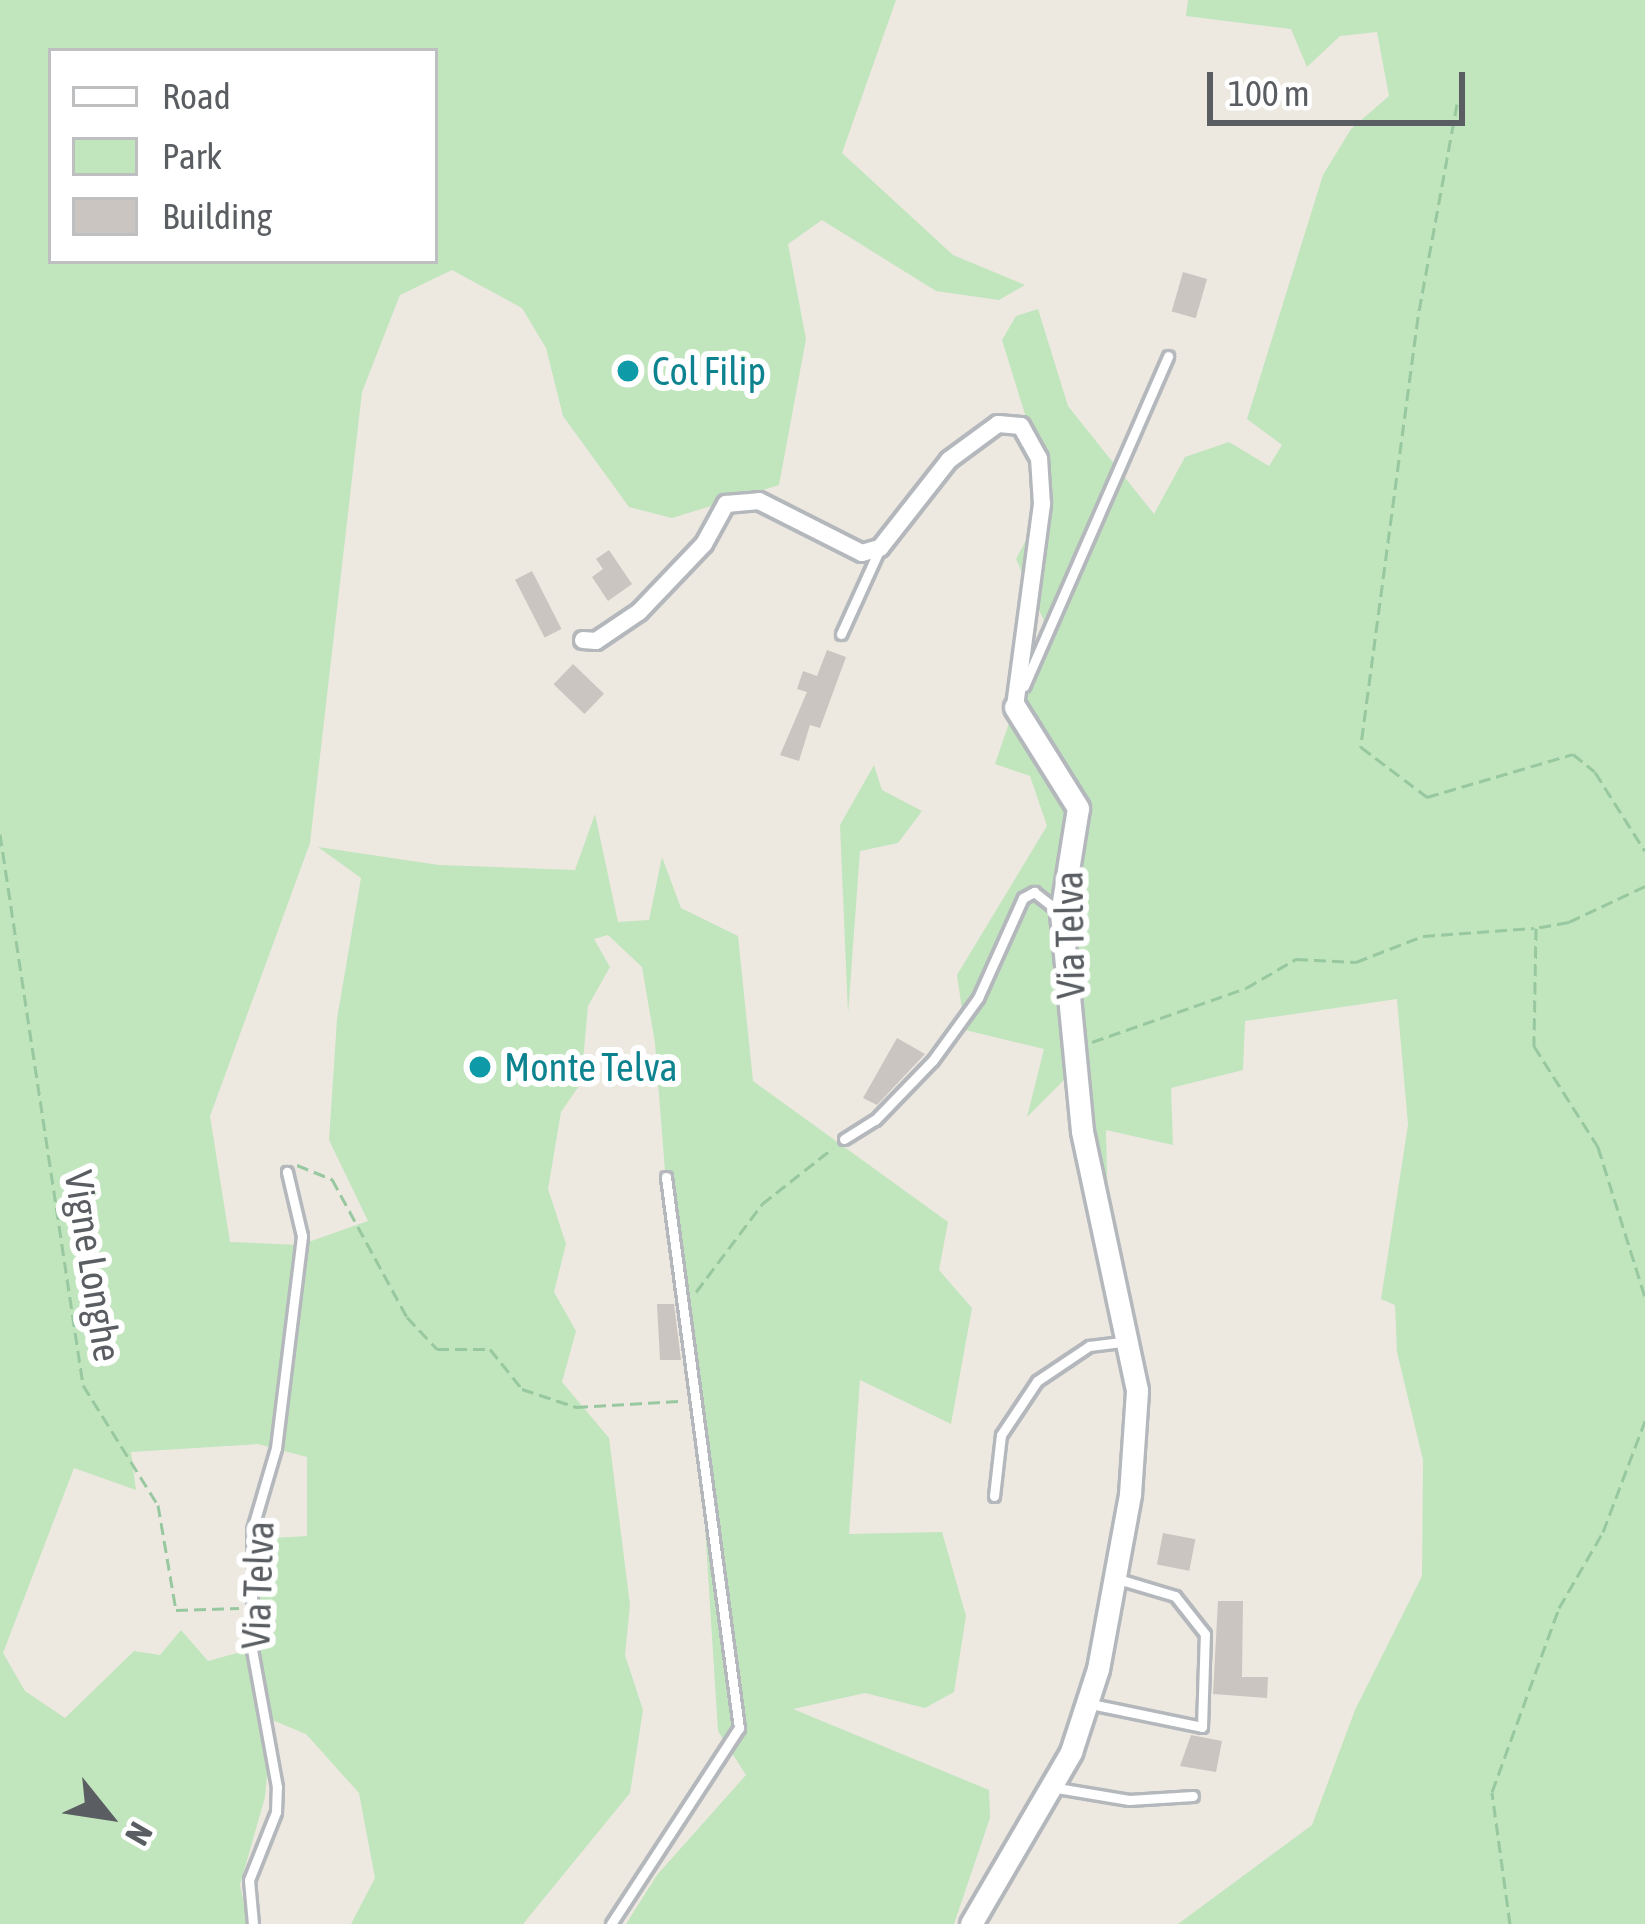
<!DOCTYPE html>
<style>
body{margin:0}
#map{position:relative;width:1645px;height:1924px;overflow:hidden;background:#ede9e1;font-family:"Asap Condensed",sans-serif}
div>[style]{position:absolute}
.green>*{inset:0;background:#c1e5bd}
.building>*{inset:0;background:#cac5c0;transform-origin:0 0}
.path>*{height:3px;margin-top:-1.5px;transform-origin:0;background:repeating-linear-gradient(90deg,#98c8a0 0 12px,transparent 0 18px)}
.roads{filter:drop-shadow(3px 0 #b4b8bc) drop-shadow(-3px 0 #b4b8bc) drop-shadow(0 3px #b4b8bc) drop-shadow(0 -3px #b4b8bc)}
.service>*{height:9px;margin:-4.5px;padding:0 4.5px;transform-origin:4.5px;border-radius:4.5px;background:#fff}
.minor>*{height:16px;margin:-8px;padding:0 8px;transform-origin:8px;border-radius:8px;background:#fff}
.tertiary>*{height:21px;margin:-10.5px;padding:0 10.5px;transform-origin:10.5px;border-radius:10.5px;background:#fff}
.dots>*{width:33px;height:33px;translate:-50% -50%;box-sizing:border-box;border:6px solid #fff;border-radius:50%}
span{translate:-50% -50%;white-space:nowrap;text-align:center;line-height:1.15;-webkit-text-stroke:12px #fff;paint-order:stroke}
.culture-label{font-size:39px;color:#0d838f}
.left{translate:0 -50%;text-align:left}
.street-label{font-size:39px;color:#5a5e62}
.legend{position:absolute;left:48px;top:48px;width:390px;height:216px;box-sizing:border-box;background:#fff;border:3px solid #bdbfc0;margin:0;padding:15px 21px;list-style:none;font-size:36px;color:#5a5e62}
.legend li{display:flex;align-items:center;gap:24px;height:60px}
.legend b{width:60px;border:3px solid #bdbfc0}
.north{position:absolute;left:48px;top:1756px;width:120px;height:120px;-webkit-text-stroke:9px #fff;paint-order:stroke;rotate:120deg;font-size:33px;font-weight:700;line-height:48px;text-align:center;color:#5a5e62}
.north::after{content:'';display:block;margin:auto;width:42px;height:54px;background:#5a5e62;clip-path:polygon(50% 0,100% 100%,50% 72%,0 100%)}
.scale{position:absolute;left:1207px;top:72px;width:258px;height:54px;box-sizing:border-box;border:6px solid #5a5e62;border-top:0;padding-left:15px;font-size:36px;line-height:42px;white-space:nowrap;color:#5a5e62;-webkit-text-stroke:9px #fff;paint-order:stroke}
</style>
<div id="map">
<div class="green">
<i style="clip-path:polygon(evenodd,0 0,896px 0,842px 153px,953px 255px,1025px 285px,999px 300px,936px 291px,822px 220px,788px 244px,806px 339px,779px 485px,672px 518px,629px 507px,563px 416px,546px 348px,522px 308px,452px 270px,400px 295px,362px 392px,310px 843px,210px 1116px,230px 1242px,300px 1245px,368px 1221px,329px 1140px,337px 1019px,361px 878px,318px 847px,439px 865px,575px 870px,595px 814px,618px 922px,649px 920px,662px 857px,681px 908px,738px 936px,753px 1081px,948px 1222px,939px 1270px,972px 1308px,951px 1424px,860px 1380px,849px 1534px,942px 1532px,966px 1616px,954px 1692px,925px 1708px,865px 1693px,793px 1709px,989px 1790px,990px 1818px,954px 1924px,626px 1924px,657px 1875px,746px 1775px,718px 1731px,697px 1400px,669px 1223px,655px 1043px,642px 967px,608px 935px,594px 939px,610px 967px,588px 1006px,581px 1083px,561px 1112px,548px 1189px,566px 1244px,554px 1292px,576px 1331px,562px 1382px,609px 1438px,630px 1605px,625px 1655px,643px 1710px,630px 1793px,523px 1924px,351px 1924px,375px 1878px,359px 1793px,306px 1734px,272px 1720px,265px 1797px,240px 1885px,248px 1924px,0 1924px,0 0,51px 51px,435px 51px,435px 261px,51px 261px,51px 51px,0 0,258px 1444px,307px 1457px,307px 1536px,256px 1539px,252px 1649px,208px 1661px,181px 1630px,160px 1655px,134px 1651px,65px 1718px,25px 1691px,3px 1653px,74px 1468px,136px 1490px,131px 1452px,258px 1444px)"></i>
<i style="clip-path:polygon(1188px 0,1645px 0,1645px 1924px,1178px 1924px,1312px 1825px,1355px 1710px,1422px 1576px,1423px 1460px,1397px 1352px,1395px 1305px,1381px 1299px,1408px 1125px,1397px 999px,1245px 1021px,1243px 1070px,1171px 1088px,1173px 1145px,1106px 1130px,1108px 1210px,1086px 1058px,1027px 1117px,1044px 1049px,965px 1030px,957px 975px,1047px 826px,1030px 776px,995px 764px,1044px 621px,1016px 559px,1050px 495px,1002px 340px,1016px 316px,1038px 309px,1068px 406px,1154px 514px,1185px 457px,1229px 442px,1269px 466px,1282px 445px,1247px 419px,1323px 175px,1351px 129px,1389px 96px,1377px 32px,1340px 36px,1307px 67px,1291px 29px,1186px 16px)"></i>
<i style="clip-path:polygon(874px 765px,882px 790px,922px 811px,898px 843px,860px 851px,848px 1014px,840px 825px)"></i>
</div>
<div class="building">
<i style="left:1183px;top:272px;width:25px;height:41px;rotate:16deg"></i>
<i style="clip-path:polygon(609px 550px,632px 584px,608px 601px,592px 577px,603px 569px,596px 559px)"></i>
<i style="left:532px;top:571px;width:65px;height:19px;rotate:63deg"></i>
<i style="clip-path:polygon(827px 650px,846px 657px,820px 728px,810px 725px,799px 761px,780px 755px,807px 692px,797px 689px,803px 671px,817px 676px)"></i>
<i style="left:573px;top:664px;width:43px;height:28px;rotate:44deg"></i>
<i style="clip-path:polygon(897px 1038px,925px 1054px,877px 1105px,863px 1098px)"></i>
<i style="clip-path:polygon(657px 1304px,674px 1304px,681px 1360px,660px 1360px)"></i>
<i style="left:1163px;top:1533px;width:33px;height:32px;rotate:11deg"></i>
<i style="clip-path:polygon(1218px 1601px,1243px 1601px,1242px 1677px,1268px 1677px,1267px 1698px,1213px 1694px)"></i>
<i style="clip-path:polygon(1191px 1735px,1222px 1741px,1216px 1772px,1180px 1766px)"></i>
</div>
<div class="path">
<i style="left:1457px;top:104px;width:217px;rotate:100.4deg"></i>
<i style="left:1418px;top:317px;width:434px;rotate:97.6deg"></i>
<i style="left:1361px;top:747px;width:83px;rotate:37.1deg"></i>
<i style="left:1427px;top:797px;width:152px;rotate:-16.4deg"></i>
<i style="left:1573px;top:754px;width:28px;rotate:39deg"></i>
<i style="left:1595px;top:772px;width:93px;rotate:57.7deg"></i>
<i style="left:0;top:834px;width:557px;rotate:81.43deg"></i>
<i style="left:83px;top:1385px;width:142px;rotate:58deg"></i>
<i style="left:158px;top:1505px;width:107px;rotate:80.3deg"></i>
<i style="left:176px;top:1610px;width:63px;rotate:-1.8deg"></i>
<i style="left:1645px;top:886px;width:84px;rotate:154.7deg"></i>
<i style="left:1569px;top:922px;width:34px;rotate:170deg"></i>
<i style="left:1536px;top:928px;width:118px;rotate:91deg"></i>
<i style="left:1534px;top:1046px;width:120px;rotate:57.6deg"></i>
<i style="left:1598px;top:1147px;width:157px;rotate:72.6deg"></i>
<i style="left:1092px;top:1042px;width:163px;rotate:-19.3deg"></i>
<i style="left:1246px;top:988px;width:58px;rotate:-30.1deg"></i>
<i style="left:1296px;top:959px;width:60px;rotate:2.9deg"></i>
<i style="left:1356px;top:962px;width:72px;rotate:-21.2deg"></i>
<i style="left:1423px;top:936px;width:111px;rotate:-4.1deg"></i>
<i style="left:297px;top:1165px;width:38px;rotate:22deg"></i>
<i style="left:332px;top:1179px;width:157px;rotate:61.5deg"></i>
<i style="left:407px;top:1317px;width:44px;rotate:46.8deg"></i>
<i style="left:437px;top:1349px;width:53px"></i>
<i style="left:490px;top:1349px;width:51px;rotate:51.3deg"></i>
<i style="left:522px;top:1389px;width:57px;rotate:18.4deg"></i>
<i style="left:576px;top:1407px;width:103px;rotate:-3.3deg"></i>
<i style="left:696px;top:1292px;width:110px;rotate:-53.1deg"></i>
<i style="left:762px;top:1204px;width:90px;rotate:-38.3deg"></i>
<i style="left:1510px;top:1924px;width:133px;rotate:-97.8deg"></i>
<i style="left:1492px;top:1792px;width:196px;rotate:-70deg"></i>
<i style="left:1559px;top:1608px;width:88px;rotate:-59.9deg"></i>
<i style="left:1603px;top:1532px;width:119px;rotate:-69.3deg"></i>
</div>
<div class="roads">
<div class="service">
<i style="left:841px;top:634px;width:94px;rotate:-65.6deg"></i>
<i style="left:1024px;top:686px;width:360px;rotate:-66.4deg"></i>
<i style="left:844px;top:1139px;width:36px;rotate:-32deg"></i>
<i style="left:875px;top:1120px;width:83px;rotate:-46deg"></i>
<i style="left:933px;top:1060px;width:77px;rotate:-54deg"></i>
<i style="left:978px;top:998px;width:110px;rotate:-65.8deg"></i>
<i style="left:1023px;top:898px;width:13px;rotate:-29deg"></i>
<i style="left:1034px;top:892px;width:29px;rotate:38deg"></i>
<i style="left:994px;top:1496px;width:61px;rotate:-83.5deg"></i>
<i style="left:1001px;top:1435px;width:65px;rotate:-56.3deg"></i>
<i style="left:1037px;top:1381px;width:63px;rotate:-33.9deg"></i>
<i style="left:1089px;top:1346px;width:39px;rotate:-7deg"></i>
<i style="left:1086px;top:1703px;width:118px;rotate:11.7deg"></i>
<i style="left:1202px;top:1727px;width:93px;rotate:-88.2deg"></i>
<i style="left:1205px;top:1634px;width:48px;rotate:-128.3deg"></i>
<i style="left:1175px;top:1596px;width:59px;rotate:-163.4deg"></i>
<i style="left:1051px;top:1787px;width:79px;rotate:9.5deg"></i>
<i style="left:1129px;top:1800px;width:64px;rotate:-3.6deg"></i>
<i style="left:253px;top:1924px;width:44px;rotate:-95.2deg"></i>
<i style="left:249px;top:1880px;width:73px;rotate:-68.3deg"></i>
<i style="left:276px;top:1812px;width:25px;rotate:-88deg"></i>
<i style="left:277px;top:1787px;width:139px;rotate:-100.3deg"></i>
<i style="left:252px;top:1650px;width:120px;rotate:-90deg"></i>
<i style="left:252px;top:1530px;width:85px;rotate:-73.7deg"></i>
<i style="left:276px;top:1448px;width:214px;rotate:-83deg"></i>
<i style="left:302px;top:1236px;width:66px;rotate:-103.2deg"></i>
<i style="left:611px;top:1924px;width:234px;rotate:-56.9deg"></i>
<i style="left:739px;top:1728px;width:556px;rotate:-97.55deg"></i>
</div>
<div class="minor">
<i style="left:583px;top:640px;width:13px;rotate:4deg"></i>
<i style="left:596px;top:641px;width:52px;rotate:-34deg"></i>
<i style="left:639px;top:612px;width:94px;rotate:-46.3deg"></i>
<i style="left:704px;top:544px;width:46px;rotate:-61.2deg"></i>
<i style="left:726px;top:504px;width:33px;rotate:-5deg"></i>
<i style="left:759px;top:501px;width:115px;rotate:26.8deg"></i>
<i style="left:862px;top:553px;width:19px;rotate:-16deg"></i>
<i style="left:880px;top:548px;width:112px;rotate:-51.9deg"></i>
<i style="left:949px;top:460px;width:61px;rotate:-36.3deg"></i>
<i style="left:998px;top:424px;width:23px;rotate:5deg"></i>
<i style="left:1021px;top:426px;width:37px;rotate:61deg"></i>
<i style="left:1039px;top:458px;width:46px;rotate:86.3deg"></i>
<i style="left:1042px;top:504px;width:205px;rotate:97.6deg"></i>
</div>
<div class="tertiary">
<i style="left:971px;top:1924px;width:199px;rotate:-59.8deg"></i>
<i style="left:1071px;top:1752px;width:87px;rotate:-72deg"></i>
<i style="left:1098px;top:1669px;width:178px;rotate:-79.6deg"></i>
<i style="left:1130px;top:1494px;width:104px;rotate:-86.1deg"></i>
<i style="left:1137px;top:1390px;width:265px;rotate:-102deg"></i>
<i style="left:1082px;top:1131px;width:218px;rotate:-95.5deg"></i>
<i style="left:1061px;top:914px;width:107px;rotate:-80.9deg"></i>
<i style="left:1078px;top:808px;width:119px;rotate:-122deg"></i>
</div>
</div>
<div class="dots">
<i style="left:628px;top:371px;background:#0f9aa8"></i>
<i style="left:480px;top:1067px;background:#0f9aa8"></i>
</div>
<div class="culture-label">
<span class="left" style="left:652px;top:371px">Col Filip</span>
<span class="left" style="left:504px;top:1067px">Monte Telva</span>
</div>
<div class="street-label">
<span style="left:1070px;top:935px;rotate:-91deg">Via Telva</span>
<span style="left:93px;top:1266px;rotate:81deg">Vigne Longhe</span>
<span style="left:258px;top:1585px;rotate:-88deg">Via Telva</span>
</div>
<ul class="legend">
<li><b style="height:15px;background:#fff"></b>Road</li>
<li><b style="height:33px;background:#c1e5bd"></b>Park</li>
<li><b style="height:33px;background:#cac5c0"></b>Building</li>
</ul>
<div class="north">N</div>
<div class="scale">100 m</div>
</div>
